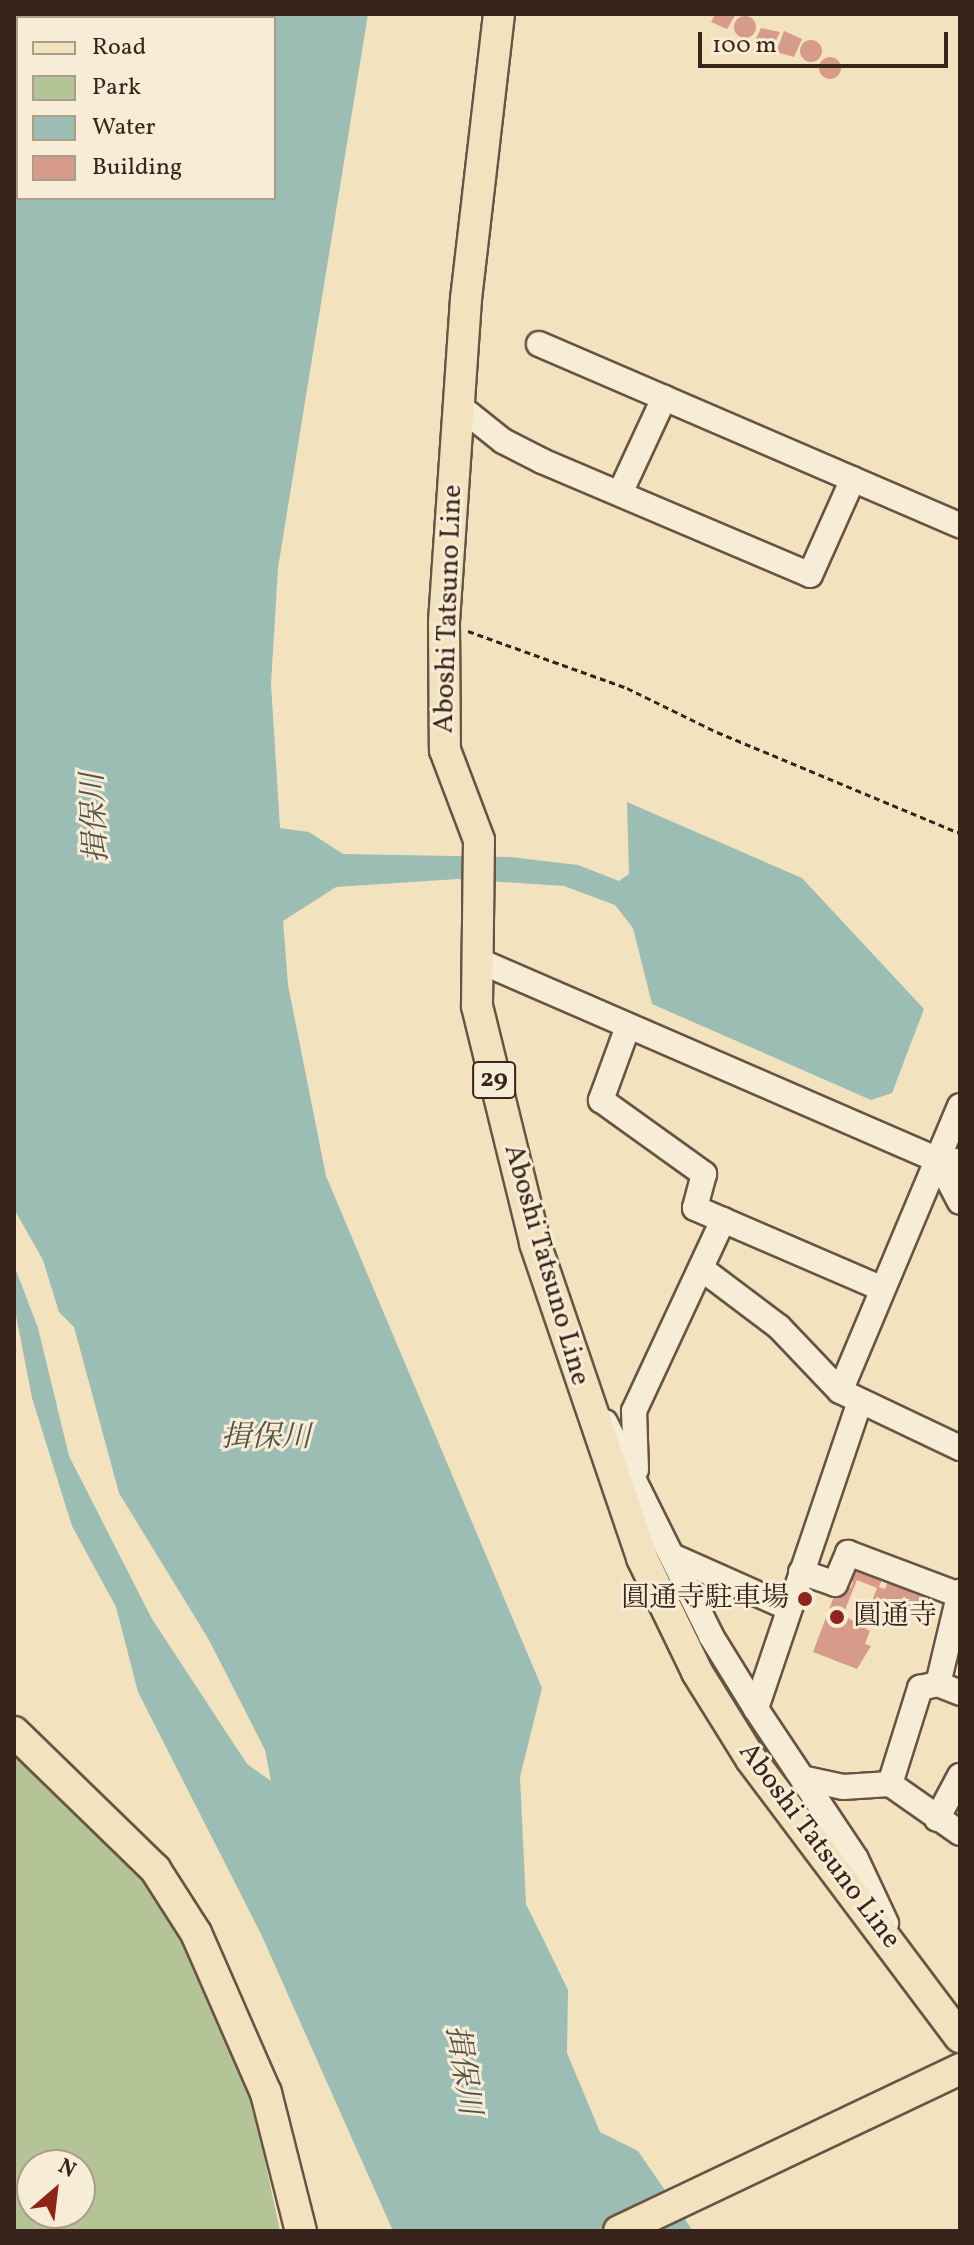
<!DOCTYPE html>
<meta charset="utf-8">
<style>
body{margin:0}
#map{position:relative;width:974px;height:2245px;overflow:hidden;background:#f2e2be;font-family:Vollkorn,"Noto Serif JP",serif}
div>[style]{position:absolute}
.green>*{inset:0;background:#b4c496}
.water>*{inset:0;background:#9bbdb4}
.building>*{inset:0;background:#d69c89}
.round{border-radius:50%}
.path>*{height:3px;margin-top:-1.5px;transform-origin:0;background:repeating-linear-gradient(90deg,#39241b 0 6px,transparent 0 10px)}
.roads{filter:drop-shadow(2px 0 #675444) drop-shadow(-2px 0 #675444) drop-shadow(0 2px #675444) drop-shadow(0 -2px #675444)}
.minor>*{height:24px;margin:-12px;padding:0 12px;transform-origin:12px;border-radius:12px;background:#f7ecd5}
.major>*{height:30px;margin:-15px;padding:0 15px;transform-origin:15px;border-radius:15px;background:#f2e2be}
.dots>*{width:22px;height:22px;translate:-50% -50%;box-sizing:border-box;border:4px solid #f7ecd5;border-radius:50%}
span{translate:-50% -50%;white-space:nowrap;text-align:center;line-height:1.15;-webkit-text-stroke:6px #f7ecd5;paint-order:stroke}
.shield-label span{padding:2px 6px;background:#f7ecd5;border:2px solid;border-radius:6px;-webkit-text-stroke-width:0}
.shield-label{font-size:26px;color:#39241b;font-weight:700}
.street-label{font-size:28px;color:#39241b}
.poi-label{font-size:28px;color:#39241b}
.right{translate:-100% -50%;text-align:right}
.left{translate:0 -50%;text-align:left}
.water-label{font-size:30px;color:#565249;font-style:italic}
.frame{position:absolute;inset:0;border:16px solid #39241b;pointer-events:none}
.legend{position:absolute;left:16px;top:16px;width:260px;height:184px;box-sizing:border-box;background:#f7ecd5;border:2px solid #ab9c8b;margin:0;padding:10px 14px;list-style:none;font-size:24px;color:#39241b}
.legend li{display:flex;align-items:center;gap:16px;height:40px}
.legend b{width:40px;border:2px solid #ab9c8b}
.north{position:absolute;left:16px;top:2149px;width:80px;height:80px;box-sizing:border-box;background:#f7ecd5;border:2px solid #ab9c8b;border-radius:50%;rotate:28deg;font-size:22px;font-weight:700;line-height:32px;text-align:center;color:#39241b}
.north::after{content:'';display:block;margin:auto;width:28px;height:36px;background:#8f2418;clip-path:polygon(50% 0,100% 100%,50% 72%,0 100%)}
.scale{position:absolute;left:698px;top:32px;width:250px;height:36px;box-sizing:border-box;border:4px solid #39241b;border-top:0;padding-left:10px;font-size:24px;line-height:28px;white-space:nowrap;color:#39241b;-webkit-text-stroke:6px #f7ecd5;paint-order:stroke}
</style>
<div id="map">
<div class="green">
<i style="clip-path:polygon(evenodd,14px 1742px,71px 1794px,181px 1929px,248px 2082px,280px 2231px,14px 2231px,14px 1742px,32px 2165px,80px 2165px,80px 2213px,32px 2213px,32px 2165px)"></i>
</div>
<div class="water">
<i style="clip-path:polygon(evenodd,14px 14px,368px 14px,278px 568px,271px 684px,280px 828px,309px 832px,343px 854px,510px 857px,578px 865px,619px 881px,629px 874px,627px 802px,802px 878px,924px 1009px,892px 1093px,871px 1100px,652px 1004px,633px 928px,615px 905px,564px 886px,458px 879px,336px 887px,283px 921px,288px 985px,326px 1176px,542px 1688px,520px 1777px,526px 1904px,568px 1990px,567px 2053px,600px 2132px,638px 2151px,693px 2231px,393px 2231px,261px 1934px,138px 1692px,116px 1607px,72px 1526px,32px 1398px,14px 1305px,14px 1265px,38px 1328px,69px 1456px,152px 1619px,247px 1764px,271px 1781px,265px 1750px,209px 1640px,119px 1493px,74px 1327px,59px 1312px,43px 1260px,14px 1209px,14px 14px,18px 18px,274px 18px,274px 198px,18px 198px,18px 18px)"></i>
</div>
<div class="building">
<i style="clip-path:polygon(715px 14px,736px 14px,727px 29px,711px 22px)"></i>
<i class="round" style="left:734px;top:16px;width:22px;height:22px"></i>
<i style="clip-path:polygon(761px 28px,780px 32px,772px 49px,755px 41px)"></i>
<i style="clip-path:polygon(784px 31px,802px 39px,794px 57px,776px 52px)"></i>
<i class="round" style="left:800px;top:40px;width:22px;height:22px"></i>
<i class="round" style="left:819px;top:57px;width:22px;height:22px"></i>
<i style="clip-path:polygon(848px 1563px,883px 1577px,879px 1587px,885px 1589px,890px 1576px,925px 1592px,914px 1611px,872px 1601px,877px 1588px,857px 1580px,843px 1615px,870px 1631px,865px 1644px,871px 1646px,857px 1669px,813px 1652px,839px 1583px,851px 1588px,853px 1582px,842px 1578px)"></i>
</div>
<div class="path">
<i style="left:468px;top:631px;width:169px;rotate:19.7deg"></i>
<i style="left:627px;top:688px;width:100px;rotate:26.1deg"></i>
<i style="left:717px;top:732px;width:263px;rotate:22.6deg"></i>
</div>
<div class="roads">
<div class="minor">
<i style="left:539px;top:344px;width:458px;rotate:23.3deg"></i>
<i style="left:459px;top:406px;width:56px;rotate:38.5deg"></i>
<i style="left:503px;top:441px;width:44px;rotate:27.1deg"></i>
<i style="left:542px;top:461px;width:291px;rotate:23deg"></i>
<i style="left:810px;top:575px;width:105px;rotate:-65.9deg"></i>
<i style="left:620px;top:493px;width:105px;rotate:-65.1deg"></i>
<i style="left:475px;top:959px;width:505px;rotate:23.47deg"></i>
<i style="left:938px;top:1160px;width:22px;rotate:3deg"></i>
<i style="left:627px;top:1029px;width:76px;rotate:110.1deg"></i>
<i style="left:601px;top:1100px;width:127px;rotate:35.7deg"></i>
<i style="left:704px;top:1174px;width:35px;rotate:105deg"></i>
<i style="left:695px;top:1208px;width:202px;rotate:23.3deg"></i>
<i style="left:960px;top:1106px;width:309px;rotate:112.8deg"></i>
<i style="left:840px;top:1391px;width:133px;rotate:25.4deg"></i>
<i style="left:938px;top:1160px;width:47px;rotate:62.4deg"></i>
<i style="left:702px;top:1269px;width:96px;rotate:37deg"></i>
<i style="left:779px;top:1327px;width:88px;rotate:46.4deg"></i>
<i style="left:859px;top:1404px;width:322px;rotate:108.7deg"></i>
<i style="left:756px;top:1709px;width:180px;rotate:56.3deg"></i>
<i style="left:856px;top:1859px;width:71px;rotate:64.9deg"></i>
<i style="left:605px;top:1422px;width:239px;rotate:63.6deg"></i>
<i style="left:711px;top:1636px;width:86px;rotate:58.3deg"></i>
<i style="left:636px;top:1470px;width:59px;rotate:-91.9deg"></i>
<i style="left:634px;top:1411px;width:211px;rotate:-65deg"></i>
<i style="left:672px;top:1556px;width:128px;rotate:24deg"></i>
<i style="left:801px;top:1572px;width:36px;rotate:19deg"></i>
<i style="left:835px;top:1584px;width:34px;rotate:-67deg"></i>
<i style="left:848px;top:1553px;width:119px;rotate:20.7deg"></i>
<i style="left:938px;top:1684px;width:95px;rotate:-76.6deg"></i>
<i style="left:806px;top:1779px;width:38px;rotate:12deg"></i>
<i style="left:843px;top:1787px;width:47px;rotate:-3.7deg"></i>
<i style="left:890px;top:1784px;width:85px;rotate:35deg"></i>
<i style="left:890px;top:1784px;width:101px;rotate:-72.6deg"></i>
<i style="left:920px;top:1688px;width:18px;rotate:-13deg"></i>
<i style="left:938px;top:1684px;width:24px;rotate:22deg"></i>
<i style="left:937px;top:1819px;width:49px;rotate:-61.9deg"></i>
</div>
<div class="major">
<i style="left:499px;top:14px;width:287px;rotate:96.6deg"></i>
<i style="left:466px;top:299px;width:324px;rotate:93.9deg"></i>
<i style="left:444px;top:622px;width:128px;rotate:89.6deg"></i>
<i style="left:445px;top:750px;width:96px;rotate:69.3deg"></i>
<i style="left:479px;top:840px;width:166px;rotate:90.7deg"></i>
<i style="left:477px;top:1006px;width:244px;rotate:76.2deg"></i>
<i style="left:535px;top:1243px;width:333px;rotate:71.2deg"></i>
<i style="left:642px;top:1558px;width:127px;rotate:64.2deg"></i>
<i style="left:697px;top:1672px;width:102px;rotate:58.2deg"></i>
<i style="left:751px;top:1759px;width:348px;rotate:53.1deg"></i>
<i style="left:14px;top:1732px;width:197px;rotate:44.2deg"></i>
<i style="left:155px;top:1869px;width:76px;rotate:57.4deg"></i>
<i style="left:196px;top:1933px;width:175px;rotate:66.4deg"></i>
<i style="left:266px;top:2093px;width:142px;rotate:75.8deg"></i>
<i style="left:619px;top:2231px;width:378px;rotate:-25.4deg"></i>
</div>
</div>
<div class="dots">
<i style="left:805px;top:1599px;background:#8f2418"></i>
<i style="left:837px;top:1617px;background:#8f2418"></i>
</div>
<div class="shield-label">
<span style="left:494px;top:1080px">29</span>
</div>
<div class="street-label">
<span style="left:449px;top:609px;rotate:-88deg">Aboshi Tatsuno Line</span>
<span style="left:546px;top:1265px;rotate:74deg">Aboshi Tatsuno Line</span>
<span style="left:819px;top:1846px;rotate:53deg">Aboshi Tatsuno Line</span>
</div>
<div class="poi-label">
<span class="right" style="left:789px;top:1599px">圓通寺駐車場</span>
<span class="left" style="left:853px;top:1617px">圓通寺</span>
</div>
<div class="water-label">
<span style="left:96px;top:818px;rotate:-93deg">揖保川</span>
<span style="left:266px;top:1438px">揖保川</span>
<span style="left:462px;top:2070px;rotate:81deg">揖保川</span>
</div>
<div class="frame"></div>
<ul class="legend">
<li><b style="height:10px;background:#f2e2be"></b>Road</li>
<li><b style="height:22px;background:#b4c496"></b>Park</li>
<li><b style="height:22px;background:#9bbdb4"></b>Water</li>
<li><b style="height:22px;background:#d69c89"></b>Building</li>
</ul>
<div class="north">N</div>
<div class="scale">100 m</div>
</div>
